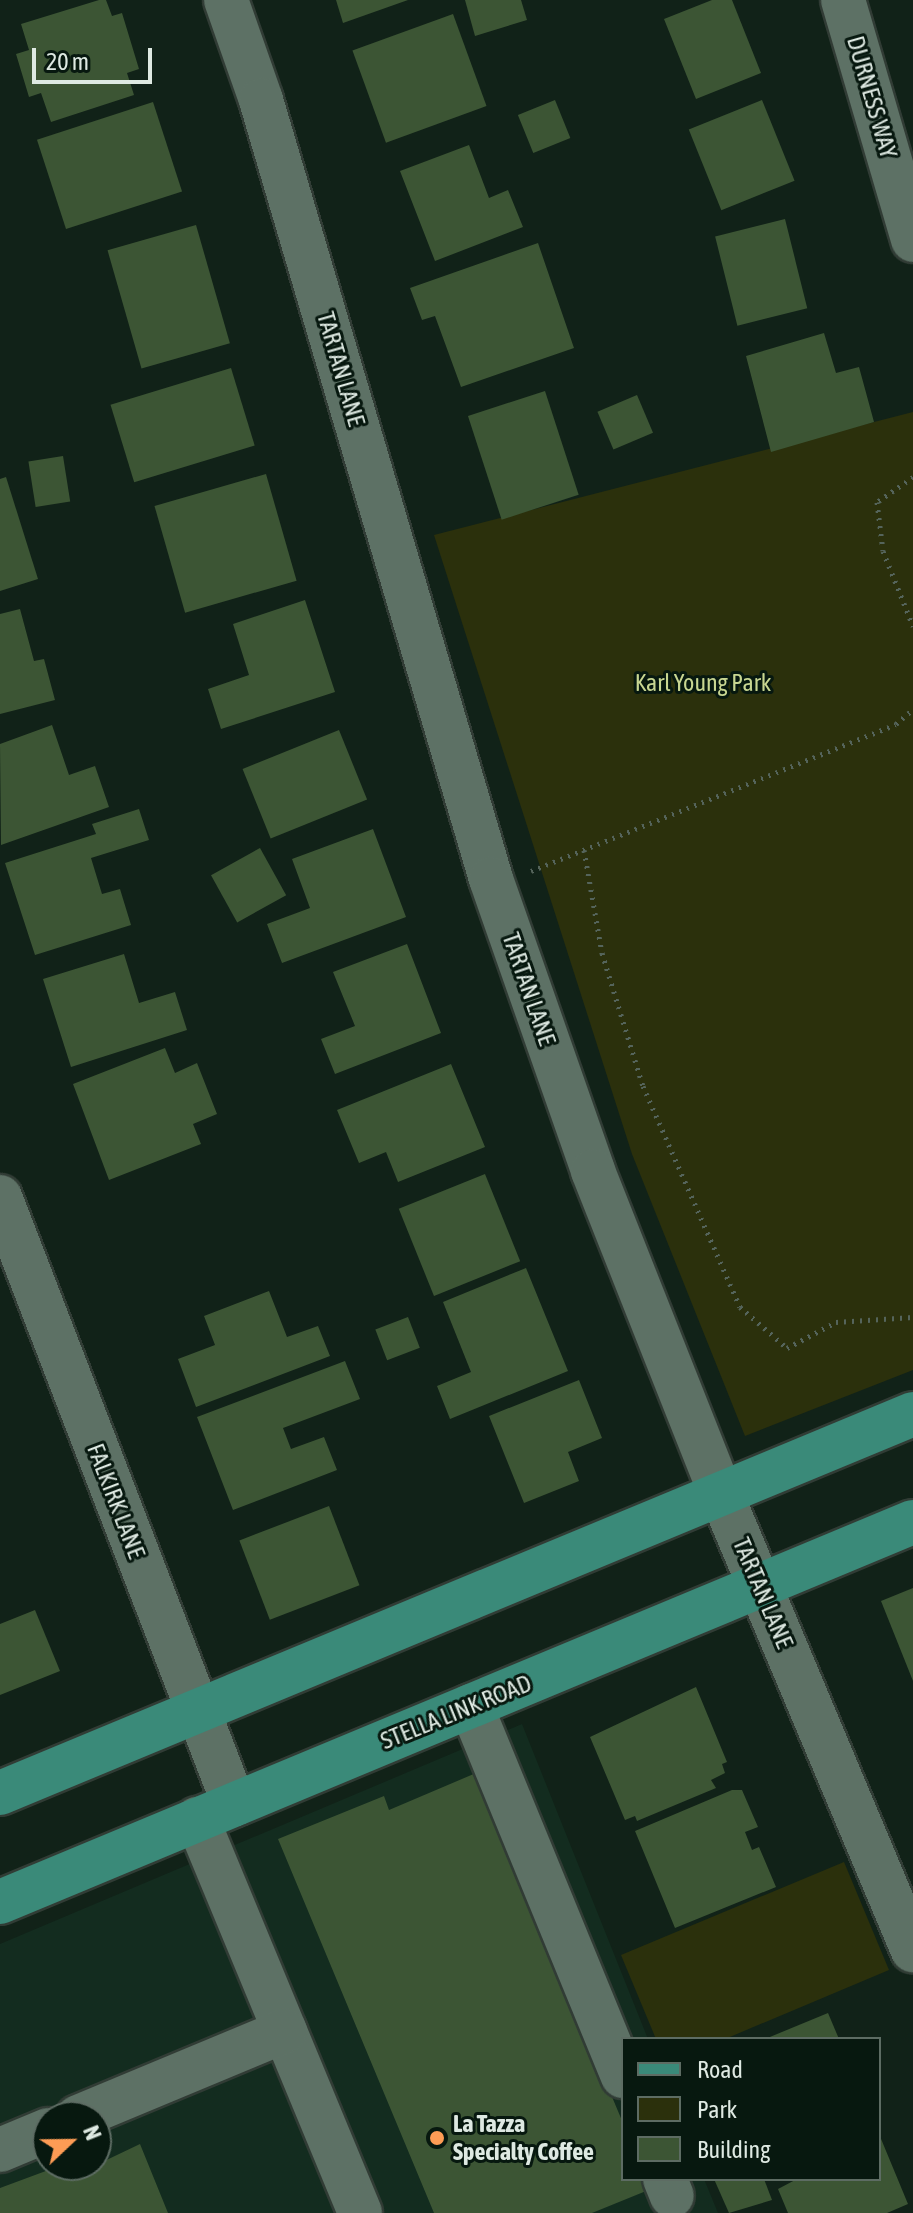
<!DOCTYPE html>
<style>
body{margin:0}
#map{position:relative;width:913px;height:2213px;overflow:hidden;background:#112218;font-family:"Asap Condensed",sans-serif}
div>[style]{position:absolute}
.built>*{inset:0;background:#132c1f}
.green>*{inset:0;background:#2b300c}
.building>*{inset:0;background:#3c5534;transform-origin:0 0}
.path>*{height:5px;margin-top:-2.5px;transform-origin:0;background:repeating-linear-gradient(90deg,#55645b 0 2px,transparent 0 8px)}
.roads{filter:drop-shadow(2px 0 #313c35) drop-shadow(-2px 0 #313c35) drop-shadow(0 2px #313c35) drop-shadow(0 -2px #313c35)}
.minor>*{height:44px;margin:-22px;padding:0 22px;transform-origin:22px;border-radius:22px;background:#5d7165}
.major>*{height:44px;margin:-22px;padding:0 22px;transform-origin:22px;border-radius:22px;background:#3a8a79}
.dots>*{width:22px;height:22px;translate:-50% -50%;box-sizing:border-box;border:4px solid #07180f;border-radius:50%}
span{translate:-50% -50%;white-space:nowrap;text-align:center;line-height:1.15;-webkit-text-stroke:6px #07180f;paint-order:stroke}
.street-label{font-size:24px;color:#dee9e2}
.park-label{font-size:24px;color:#c8d691}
.poi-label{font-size:24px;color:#dee9e2;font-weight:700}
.left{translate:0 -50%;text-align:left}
.legend{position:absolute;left:621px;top:2037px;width:260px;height:144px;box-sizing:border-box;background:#07180f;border:2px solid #5d6c63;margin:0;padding:10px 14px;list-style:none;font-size:24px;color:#dee9e2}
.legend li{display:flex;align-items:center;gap:16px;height:40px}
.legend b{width:40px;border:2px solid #5d6c63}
.north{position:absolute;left:32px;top:2101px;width:80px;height:80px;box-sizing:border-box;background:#07180f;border:2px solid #5d6c63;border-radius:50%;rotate:68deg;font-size:22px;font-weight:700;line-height:32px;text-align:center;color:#dee9e2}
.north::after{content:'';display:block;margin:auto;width:28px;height:36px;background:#fd9c55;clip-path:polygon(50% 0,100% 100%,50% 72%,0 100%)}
.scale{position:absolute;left:32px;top:48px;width:120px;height:36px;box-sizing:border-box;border:4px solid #dee9e2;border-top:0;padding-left:10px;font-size:24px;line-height:28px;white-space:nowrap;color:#dee9e2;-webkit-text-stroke:6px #07180f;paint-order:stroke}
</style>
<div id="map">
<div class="built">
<i style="clip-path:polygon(evenodd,522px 1724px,648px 2039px,623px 2039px,623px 2179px,704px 2179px,718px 2213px,0 2213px,0 1944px,522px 1724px,48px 2117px,96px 2117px,96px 2165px,48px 2165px,48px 2117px)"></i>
</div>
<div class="green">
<i style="clip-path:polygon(913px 412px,913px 1370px,745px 1436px,632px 1154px,434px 535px)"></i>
<i style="clip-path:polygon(844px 1862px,889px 1970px,725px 2039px,656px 2039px,621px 1955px)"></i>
</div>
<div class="building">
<i style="clip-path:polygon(99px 0,106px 0,112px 16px,122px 13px,139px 69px,127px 73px,134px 95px,51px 122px,41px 93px,29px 97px,16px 54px,29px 50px,21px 24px)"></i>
<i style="clip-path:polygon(336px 0,408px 0,343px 23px)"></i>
<i style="clip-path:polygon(465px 0,521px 0,527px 20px,475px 36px)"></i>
<i style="clip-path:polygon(712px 0,732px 0,761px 73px,696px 99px,664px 19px)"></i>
<i style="left:453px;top:14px;width:98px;height:107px;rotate:70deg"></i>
<i style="left:555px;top:100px;width:41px;height:40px;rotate:68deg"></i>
<i style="left:762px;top:100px;width:87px;height:79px;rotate:68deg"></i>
<i style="left:153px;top:102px;width:94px;height:122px;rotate:72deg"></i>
<i style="clip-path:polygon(469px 145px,489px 198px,508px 190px,523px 227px,435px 261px,400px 171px)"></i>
<i style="left:785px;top:219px;width:92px;height:72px;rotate:76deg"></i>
<i style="left:196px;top:225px;width:123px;height:92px;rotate:74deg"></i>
<i style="clip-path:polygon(538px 243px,574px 348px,461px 387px,435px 316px,422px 320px,410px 288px)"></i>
<i style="clip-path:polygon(824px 333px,836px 373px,859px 367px,874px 422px,771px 452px,746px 356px)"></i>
<i style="left:231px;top:368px;width:81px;height:126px;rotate:73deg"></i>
<i style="left:545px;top:391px;width:109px;height:81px;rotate:72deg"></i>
<i style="left:637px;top:395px;width:41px;height:43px;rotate:67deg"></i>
<i style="left:63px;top:456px;width:46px;height:35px;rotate:81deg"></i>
<i style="left:266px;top:474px;width:111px;height:116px;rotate:74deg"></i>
<i style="clip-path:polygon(6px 477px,38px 579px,0 591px,0 479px)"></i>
<i style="clip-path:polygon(305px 600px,335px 692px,221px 729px,208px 689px,249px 675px,233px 624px)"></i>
<i style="clip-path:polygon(20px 609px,34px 661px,44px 659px,55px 700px,0 714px,0 614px)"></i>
<i style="clip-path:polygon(52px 725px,69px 775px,95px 766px,109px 807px,1px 845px,0 744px)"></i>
<i style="left:339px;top:730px;width:75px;height:104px;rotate:68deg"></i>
<i style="clip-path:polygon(139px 809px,149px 840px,91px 858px,102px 894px,120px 889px,131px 925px,35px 955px,5px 863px,96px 834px,92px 824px)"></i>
<i style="clip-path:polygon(373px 829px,406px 917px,282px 963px,267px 924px,310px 908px,292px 859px)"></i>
<i style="left:260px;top:848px;width:54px;height:56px;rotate:61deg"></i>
<i style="clip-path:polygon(407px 944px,441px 1033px,335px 1074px,321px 1039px,355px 1026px,333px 972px)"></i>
<i style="clip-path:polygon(124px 954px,139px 1003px,175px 992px,187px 1030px,71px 1067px,43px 979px)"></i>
<i style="clip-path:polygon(165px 1048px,175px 1073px,197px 1063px,217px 1114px,193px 1124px,201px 1144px,109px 1180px,73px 1084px)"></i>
<i style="clip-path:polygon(451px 1064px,485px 1147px,398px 1182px,386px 1152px,359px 1163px,337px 1110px)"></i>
<i style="left:485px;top:1174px;width:94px;height:93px;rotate:68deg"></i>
<i style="clip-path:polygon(526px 1268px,568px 1371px,450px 1419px,437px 1386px,471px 1372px,443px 1302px)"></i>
<i style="clip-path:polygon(269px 1291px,287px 1337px,318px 1326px,330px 1356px,196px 1407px,178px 1359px,215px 1345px,204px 1316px)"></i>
<i style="left:408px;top:1317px;width:33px;height:35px;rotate:69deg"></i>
<i style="clip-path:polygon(345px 1361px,360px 1399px,283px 1428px,291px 1449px,324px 1437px,337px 1470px,233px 1510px,197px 1417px)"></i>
<i style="clip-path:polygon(579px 1380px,602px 1438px,568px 1452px,579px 1481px,524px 1503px,489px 1416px)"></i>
<i style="left:329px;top:1506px;width:85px;height:96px;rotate:69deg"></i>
<i style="clip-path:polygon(913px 1588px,913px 1681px,881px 1601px)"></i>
<i style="clip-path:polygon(35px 1610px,60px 1671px,0 1695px,0 1624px)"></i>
<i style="clip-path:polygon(696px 1687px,727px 1762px,722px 1764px,725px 1773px,711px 1780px,716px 1788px,637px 1821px,635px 1816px,625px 1820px,590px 1737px)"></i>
<i style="clip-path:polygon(476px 1773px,623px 2123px,623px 2179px,646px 2179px,651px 2189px,592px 2213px,434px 2213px,278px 1839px,384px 1796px,389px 1810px)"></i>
<i style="clip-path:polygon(732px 1790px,742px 1790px,758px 1827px,745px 1832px,752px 1850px,759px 1847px,776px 1887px,675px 1928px,635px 1831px)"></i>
<i style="clip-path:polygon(828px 2013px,839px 2039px,765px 2039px)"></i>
<i style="clip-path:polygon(879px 2134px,908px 2204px,887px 2213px,788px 2213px,778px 2189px,797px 2179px,879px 2179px)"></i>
<i style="clip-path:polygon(140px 2144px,168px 2213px,0 2213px,0 2188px,62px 2165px,96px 2165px)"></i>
<i style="clip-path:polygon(714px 2179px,764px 2179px,772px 2200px,729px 2213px)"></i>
</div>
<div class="path">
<i style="left:913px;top:477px;width:44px;rotate:145.2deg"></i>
<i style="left:877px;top:502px;width:49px;rotate:83deg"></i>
<i style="left:883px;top:551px;width:81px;rotate:68.2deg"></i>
<i style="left:584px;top:850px;width:105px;rotate:80.1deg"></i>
<i style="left:602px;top:953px;width:139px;rotate:72.9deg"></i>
<i style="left:643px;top:1086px;width:241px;rotate:66.3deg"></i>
<i style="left:740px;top:1307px;width:62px;rotate:41.1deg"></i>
<i style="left:787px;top:1348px;width:55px;rotate:-28deg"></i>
<i style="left:836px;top:1322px;width:77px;rotate:-3.7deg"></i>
<i style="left:531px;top:871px;width:393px;rotate:-21.9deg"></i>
<i style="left:896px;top:724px;width:23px;rotate:-41deg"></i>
</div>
<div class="roads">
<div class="minor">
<i style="left:226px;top:0;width:106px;rotate:70.7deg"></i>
<i style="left:261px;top:100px;width:812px;rotate:73.55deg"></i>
<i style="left:491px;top:879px;width:309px;rotate:70.7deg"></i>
<i style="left:593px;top:1171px;width:347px;rotate:68.4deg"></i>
<i style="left:721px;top:1494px;width:495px;rotate:67.2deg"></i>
<i style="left:843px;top:0;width:250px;rotate:73.7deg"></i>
<i style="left:0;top:1197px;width:651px;rotate:68.92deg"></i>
<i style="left:471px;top:1706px;width:400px;rotate:67.7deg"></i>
<i style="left:197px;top:1819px;width:426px;rotate:67.5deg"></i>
<i style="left:78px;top:2117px;width:224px;rotate:-22.6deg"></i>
<i style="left:0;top:2150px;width:52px;rotate:-22.6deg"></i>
<i style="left:665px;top:2179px;width:18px;rotate:68deg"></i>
</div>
<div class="major">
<i style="left:0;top:1793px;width:989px;rotate:-22.54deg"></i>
<i style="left:0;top:1902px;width:989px;rotate:-22.6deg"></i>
</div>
</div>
<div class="dots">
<i style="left:437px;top:2138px;background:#fd9c55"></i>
</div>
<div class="street-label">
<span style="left:872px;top:97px;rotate:74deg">DURNESS WAY</span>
<span style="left:341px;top:369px;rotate:74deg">TARTAN LANE</span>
<span style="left:529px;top:989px;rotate:71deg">TARTAN LANE</span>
<span style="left:116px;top:1501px;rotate:69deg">FALKIRK LANE</span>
<span style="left:763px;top:1593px;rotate:67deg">TARTAN LANE</span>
<span style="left:456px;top:1712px;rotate:-22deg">STELLA LINK ROAD</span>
</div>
<div class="park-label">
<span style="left:703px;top:683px">Karl Young Park</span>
</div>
<div class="poi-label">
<span class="left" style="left:453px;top:2138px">La Tazza<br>Specialty Coffee</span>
</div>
<ul class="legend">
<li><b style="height:10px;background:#3a8a79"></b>Road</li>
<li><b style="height:22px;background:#2b300c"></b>Park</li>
<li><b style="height:22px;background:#3c5534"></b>Building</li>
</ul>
<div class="north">N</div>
<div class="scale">20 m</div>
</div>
